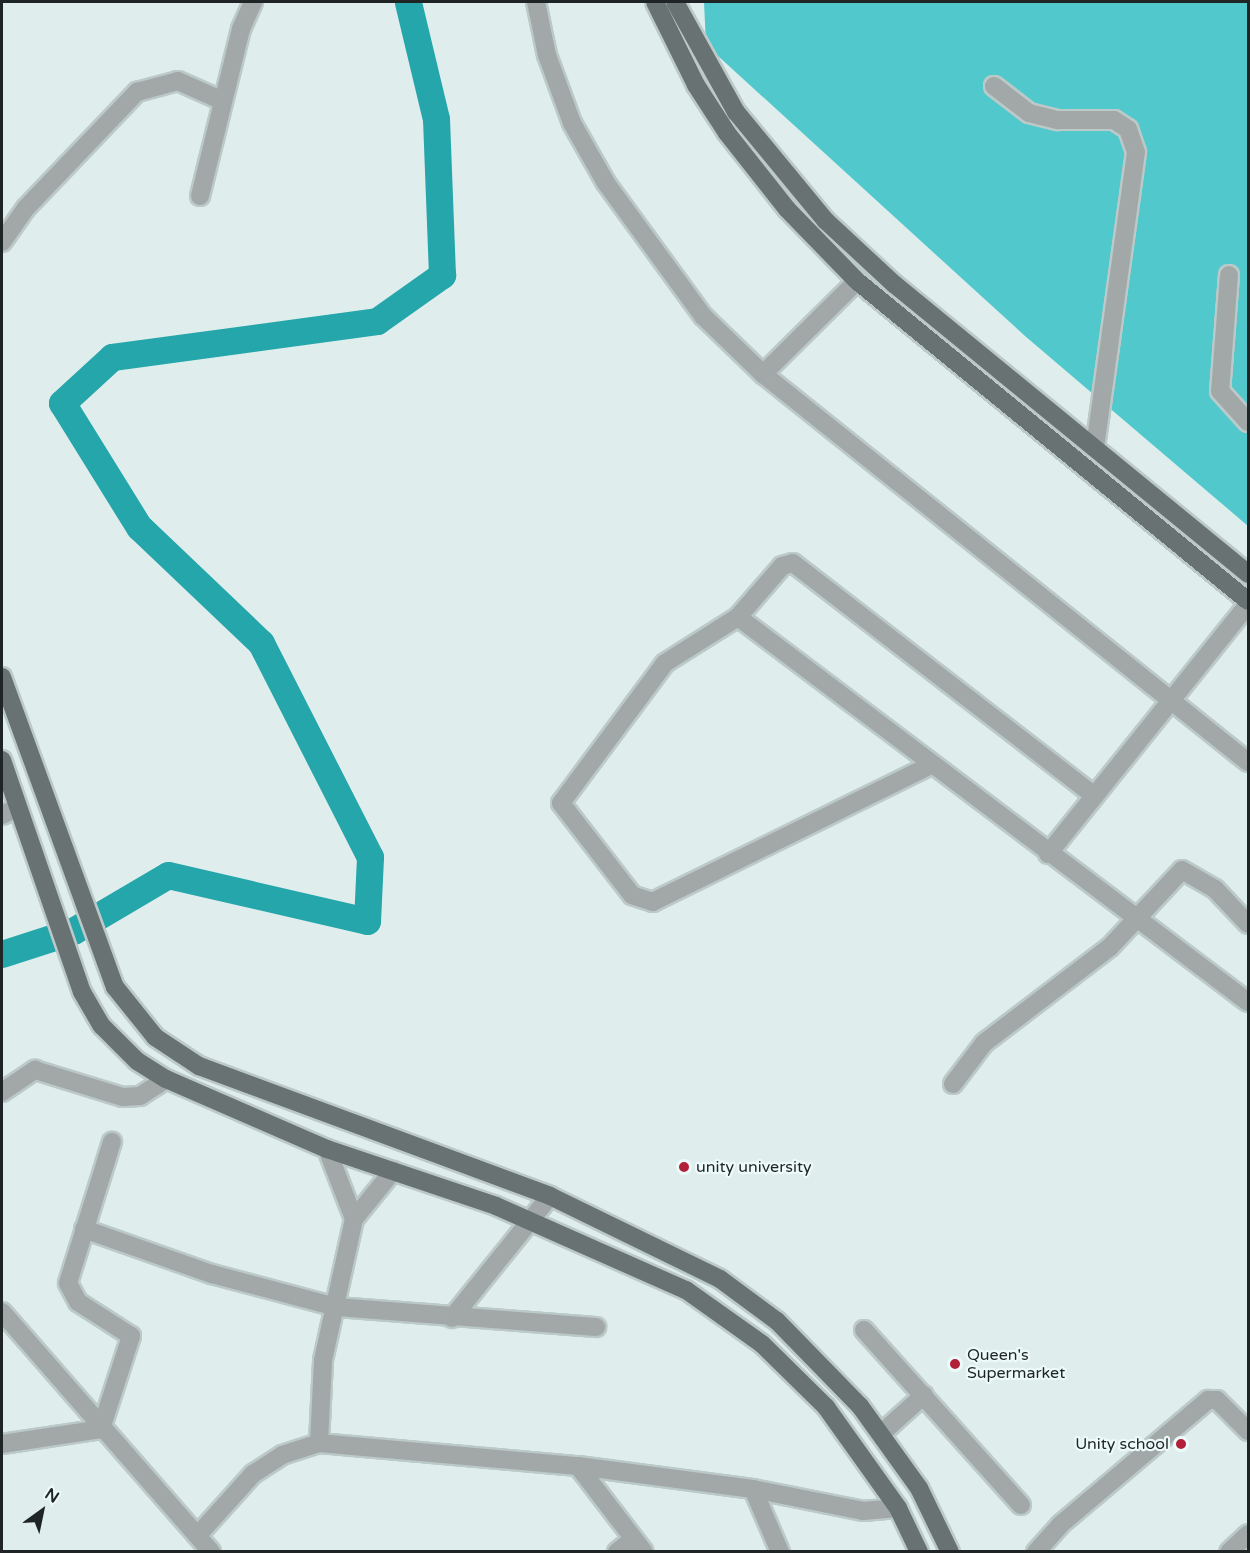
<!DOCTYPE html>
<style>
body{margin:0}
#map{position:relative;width:1250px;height:1553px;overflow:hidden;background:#dfeded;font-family:"Varela Round",sans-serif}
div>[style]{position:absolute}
.forest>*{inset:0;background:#51c8cc}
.river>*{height:27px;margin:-13.5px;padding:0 13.5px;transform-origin:13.5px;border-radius:13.5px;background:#24a6aa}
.roads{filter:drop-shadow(2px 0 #bcc9c9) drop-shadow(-2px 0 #bcc9c9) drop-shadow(0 2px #bcc9c9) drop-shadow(0 -2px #bcc9c9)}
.minor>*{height:18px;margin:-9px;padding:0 9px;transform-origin:9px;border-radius:9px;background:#a2a8a8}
.major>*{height:18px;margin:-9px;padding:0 9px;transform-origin:9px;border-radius:9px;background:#687272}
.dots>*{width:16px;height:16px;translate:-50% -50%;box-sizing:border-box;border:3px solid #ecfafa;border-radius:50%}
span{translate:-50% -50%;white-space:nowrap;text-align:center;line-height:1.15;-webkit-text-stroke:4.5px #ecfafa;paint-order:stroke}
.poi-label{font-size:16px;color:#1f2424}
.left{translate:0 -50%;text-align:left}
.right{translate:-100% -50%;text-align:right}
.frame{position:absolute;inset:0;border:3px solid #1f2424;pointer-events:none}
.north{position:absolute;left:12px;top:1481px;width:60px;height:60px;-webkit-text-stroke:4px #ecfafa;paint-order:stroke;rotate:33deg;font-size:16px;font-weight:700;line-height:24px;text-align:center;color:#1f2424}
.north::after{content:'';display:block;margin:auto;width:21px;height:27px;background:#1f2424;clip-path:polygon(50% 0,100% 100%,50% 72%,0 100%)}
</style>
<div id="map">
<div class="forest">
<i style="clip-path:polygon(704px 2px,1248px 2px,1248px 526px,1025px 336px,706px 45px)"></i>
</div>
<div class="river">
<i style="left:2px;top:954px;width:75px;rotate:-17.9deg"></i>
<i style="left:73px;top:931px;width:110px;rotate:-30.5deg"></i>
<i style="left:168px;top:875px;width:204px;rotate:13deg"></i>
<i style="left:367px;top:921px;width:64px;rotate:-87.3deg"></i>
<i style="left:370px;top:857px;width:240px;rotate:-117deg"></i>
<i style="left:261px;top:643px;width:168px;rotate:-136.4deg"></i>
<i style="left:139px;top:527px;width:146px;rotate:-121.8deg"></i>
<i style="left:62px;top:403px;width:68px;rotate:-42.6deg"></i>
<i style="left:112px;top:357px;width:267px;rotate:-7.7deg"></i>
<i style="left:377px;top:321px;width:80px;rotate:-35.3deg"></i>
<i style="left:442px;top:275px;width:156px;rotate:-92.2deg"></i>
<i style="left:436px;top:119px;width:120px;rotate:-103.5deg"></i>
</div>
<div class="roads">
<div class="minor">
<i style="left:536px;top:2px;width:54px;rotate:78.3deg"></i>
<i style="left:547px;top:55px;width:72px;rotate:69.8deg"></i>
<i style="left:572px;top:123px;width:69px;rotate:60.5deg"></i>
<i style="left:606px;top:183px;width:165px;rotate:53.9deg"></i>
<i style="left:703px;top:316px;width:83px;rotate:44deg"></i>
<i style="left:763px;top:374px;width:621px;rotate:38.66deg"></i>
<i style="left:994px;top:86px;width:44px;rotate:37.6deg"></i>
<i style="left:1029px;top:113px;width:30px;rotate:14deg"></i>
<i style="left:1058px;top:120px;width:56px"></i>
<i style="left:1114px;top:120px;width:17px;rotate:33deg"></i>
<i style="left:1128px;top:129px;width:24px;rotate:71deg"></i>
<i style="left:1136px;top:152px;width:297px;rotate:97.9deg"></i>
<i style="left:200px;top:196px;width:172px;rotate:-76.2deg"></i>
<i style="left:241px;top:29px;width:30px;rotate:-66deg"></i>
<i style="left:2px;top:242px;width:42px;rotate:-54.8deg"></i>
<i style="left:26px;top:208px;width:161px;rotate:-46.3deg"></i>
<i style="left:137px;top:92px;width:42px;rotate:-15deg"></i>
<i style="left:178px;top:81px;width:49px;rotate:24deg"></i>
<i style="left:1229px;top:275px;width:116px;rotate:94.4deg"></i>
<i style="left:1220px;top:391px;width:42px;rotate:47.9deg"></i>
<i style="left:763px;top:374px;width:132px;rotate:-44.7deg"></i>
<i style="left:738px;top:617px;width:639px;rotate:37.05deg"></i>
<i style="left:931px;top:765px;width:310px;rotate:153.8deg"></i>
<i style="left:653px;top:902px;width:22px;rotate:-162deg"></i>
<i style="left:632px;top:895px;width:116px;rotate:-127.7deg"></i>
<i style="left:561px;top:803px;width:174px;rotate:-53.4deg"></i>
<i style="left:665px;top:663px;width:86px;rotate:-32.2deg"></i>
<i style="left:738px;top:617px;width:67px;rotate:-49.2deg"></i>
<i style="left:782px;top:566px;width:11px;rotate:-15deg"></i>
<i style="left:793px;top:563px;width:381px;rotate:37.7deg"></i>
<i style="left:2px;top:815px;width:17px;rotate:-24deg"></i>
<i style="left:1048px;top:854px;width:320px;rotate:-51.3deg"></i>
<i style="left:953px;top:1084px;width:51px;rotate:-52.9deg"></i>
<i style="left:984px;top:1043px;width:158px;rotate:-37.3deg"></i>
<i style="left:1110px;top:947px;width:105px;rotate:-46.9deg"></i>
<i style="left:1182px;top:870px;width:38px;rotate:30deg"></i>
<i style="left:1215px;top:889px;width:48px;rotate:46.7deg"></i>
<i style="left:2px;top:1092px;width:40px;rotate:-34deg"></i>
<i style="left:35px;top:1070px;width:92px;rotate:17.1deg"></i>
<i style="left:123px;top:1097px;width:17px;rotate:-3deg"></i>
<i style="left:140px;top:1096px;width:31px;rotate:-33deg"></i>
<i style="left:327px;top:1149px;width:75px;rotate:68.9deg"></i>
<i style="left:84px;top:1229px;width:136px;rotate:19.4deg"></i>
<i style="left:212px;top:1274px;width:128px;rotate:14.9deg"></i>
<i style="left:336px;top:1307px;width:261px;rotate:4.4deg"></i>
<i style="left:2px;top:1312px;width:318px;rotate:48.9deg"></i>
<i style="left:452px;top:1318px;width:156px;rotate:-51.2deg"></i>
<i style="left:864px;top:1330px;width:235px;rotate:48.1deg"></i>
<i style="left:883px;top:1432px;width:55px;rotate:-42.1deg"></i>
<i style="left:319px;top:1443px;width:260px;rotate:5.1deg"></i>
<i style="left:578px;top:1466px;width:177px;rotate:7.5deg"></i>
<i style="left:753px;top:1489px;width:112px;rotate:11.3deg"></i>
<i style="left:863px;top:1511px;width:35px;rotate:-5deg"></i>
<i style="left:2px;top:1444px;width:100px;rotate:-8.6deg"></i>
<i style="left:101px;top:1429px;width:98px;rotate:-72.1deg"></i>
<i style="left:131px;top:1336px;width:63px;rotate:-147.3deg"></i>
<i style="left:78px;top:1302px;width:21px;rotate:-118deg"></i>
<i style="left:68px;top:1283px;width:148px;rotate:-72.7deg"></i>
<i style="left:578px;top:1466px;width:108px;rotate:52.5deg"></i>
<i style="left:753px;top:1489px;width:69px;rotate:66.8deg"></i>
<i style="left:198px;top:1535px;width:82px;rotate:-48deg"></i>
<i style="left:253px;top:1474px;width:35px;rotate:-33deg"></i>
<i style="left:282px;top:1455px;width:39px;rotate:-18deg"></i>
<i style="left:319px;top:1443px;width:83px;rotate:-87.2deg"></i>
<i style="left:323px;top:1360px;width:144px;rotate:-77.6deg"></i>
<i style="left:354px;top:1219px;width:62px;rotate:-50.9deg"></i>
<i style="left:617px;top:1552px;width:21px;rotate:-39deg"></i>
<i style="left:1036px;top:1552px;width:36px;rotate:-48deg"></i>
<i style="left:1060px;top:1525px;width:194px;rotate:-40.2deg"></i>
<i style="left:1208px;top:1400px;width:9px"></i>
<i style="left:1217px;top:1400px;width:44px;rotate:45deg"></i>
<i style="left:1229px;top:1552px;width:26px;rotate:-43deg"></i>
</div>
<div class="major">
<i style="left:655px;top:2px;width:93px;rotate:63.7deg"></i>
<i style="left:696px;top:85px;width:57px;rotate:57.1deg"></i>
<i style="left:727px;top:133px;width:97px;rotate:51.7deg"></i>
<i style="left:787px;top:209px;width:100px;rotate:45.8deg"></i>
<i style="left:857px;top:281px;width:505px;rotate:39.3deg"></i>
<i style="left:675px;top:2px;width:126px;rotate:61deg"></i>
<i style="left:736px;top:112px;width:141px;rotate:50.5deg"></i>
<i style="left:826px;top:221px;width:93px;rotate:42.8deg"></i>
<i style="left:894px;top:284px;width:458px;rotate:39.3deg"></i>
<i style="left:2px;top:677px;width:330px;rotate:70deg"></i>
<i style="left:115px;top:987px;width:64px;rotate:51.3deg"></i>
<i style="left:155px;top:1037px;width:53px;rotate:33.4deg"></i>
<i style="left:199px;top:1066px;width:374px;rotate:20.3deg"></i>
<i style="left:550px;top:1196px;width:189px;rotate:26deg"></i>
<i style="left:720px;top:1279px;width:71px;rotate:36.4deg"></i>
<i style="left:777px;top:1321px;width:119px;rotate:45.7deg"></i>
<i style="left:860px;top:1406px;width:101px;rotate:54.3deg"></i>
<i style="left:919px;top:1488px;width:71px;rotate:64.2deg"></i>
<i style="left:2px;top:760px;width:245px;rotate:71deg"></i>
<i style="left:82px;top:992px;width:39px;rotate:60deg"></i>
<i style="left:102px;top:1026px;width:49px;rotate:45deg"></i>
<i style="left:137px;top:1061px;width:34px;rotate:32deg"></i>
<i style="left:166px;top:1079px;width:176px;rotate:23.5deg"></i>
<i style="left:327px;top:1149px;width:178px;rotate:18.6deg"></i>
<i style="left:496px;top:1206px;width:208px;rotate:23.9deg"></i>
<i style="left:686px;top:1290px;width:93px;rotate:35.4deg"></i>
<i style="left:762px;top:1344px;width:90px;rotate:44.5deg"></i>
<i style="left:826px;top:1407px;width:124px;rotate:54.5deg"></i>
<i style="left:898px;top:1508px;width:49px;rotate:64.5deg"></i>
</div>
</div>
<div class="dots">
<i style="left:684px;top:1167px;background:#b21f38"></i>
<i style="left:955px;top:1364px;background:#b21f38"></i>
<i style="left:1181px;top:1444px;background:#b21f38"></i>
</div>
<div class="poi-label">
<span class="left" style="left:696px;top:1167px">unity university</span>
<span class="left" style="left:967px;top:1364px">Queen's<br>Supermarket</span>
<span class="right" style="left:1169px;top:1444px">Unity school</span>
</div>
<div class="frame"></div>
<div class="north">N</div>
</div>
